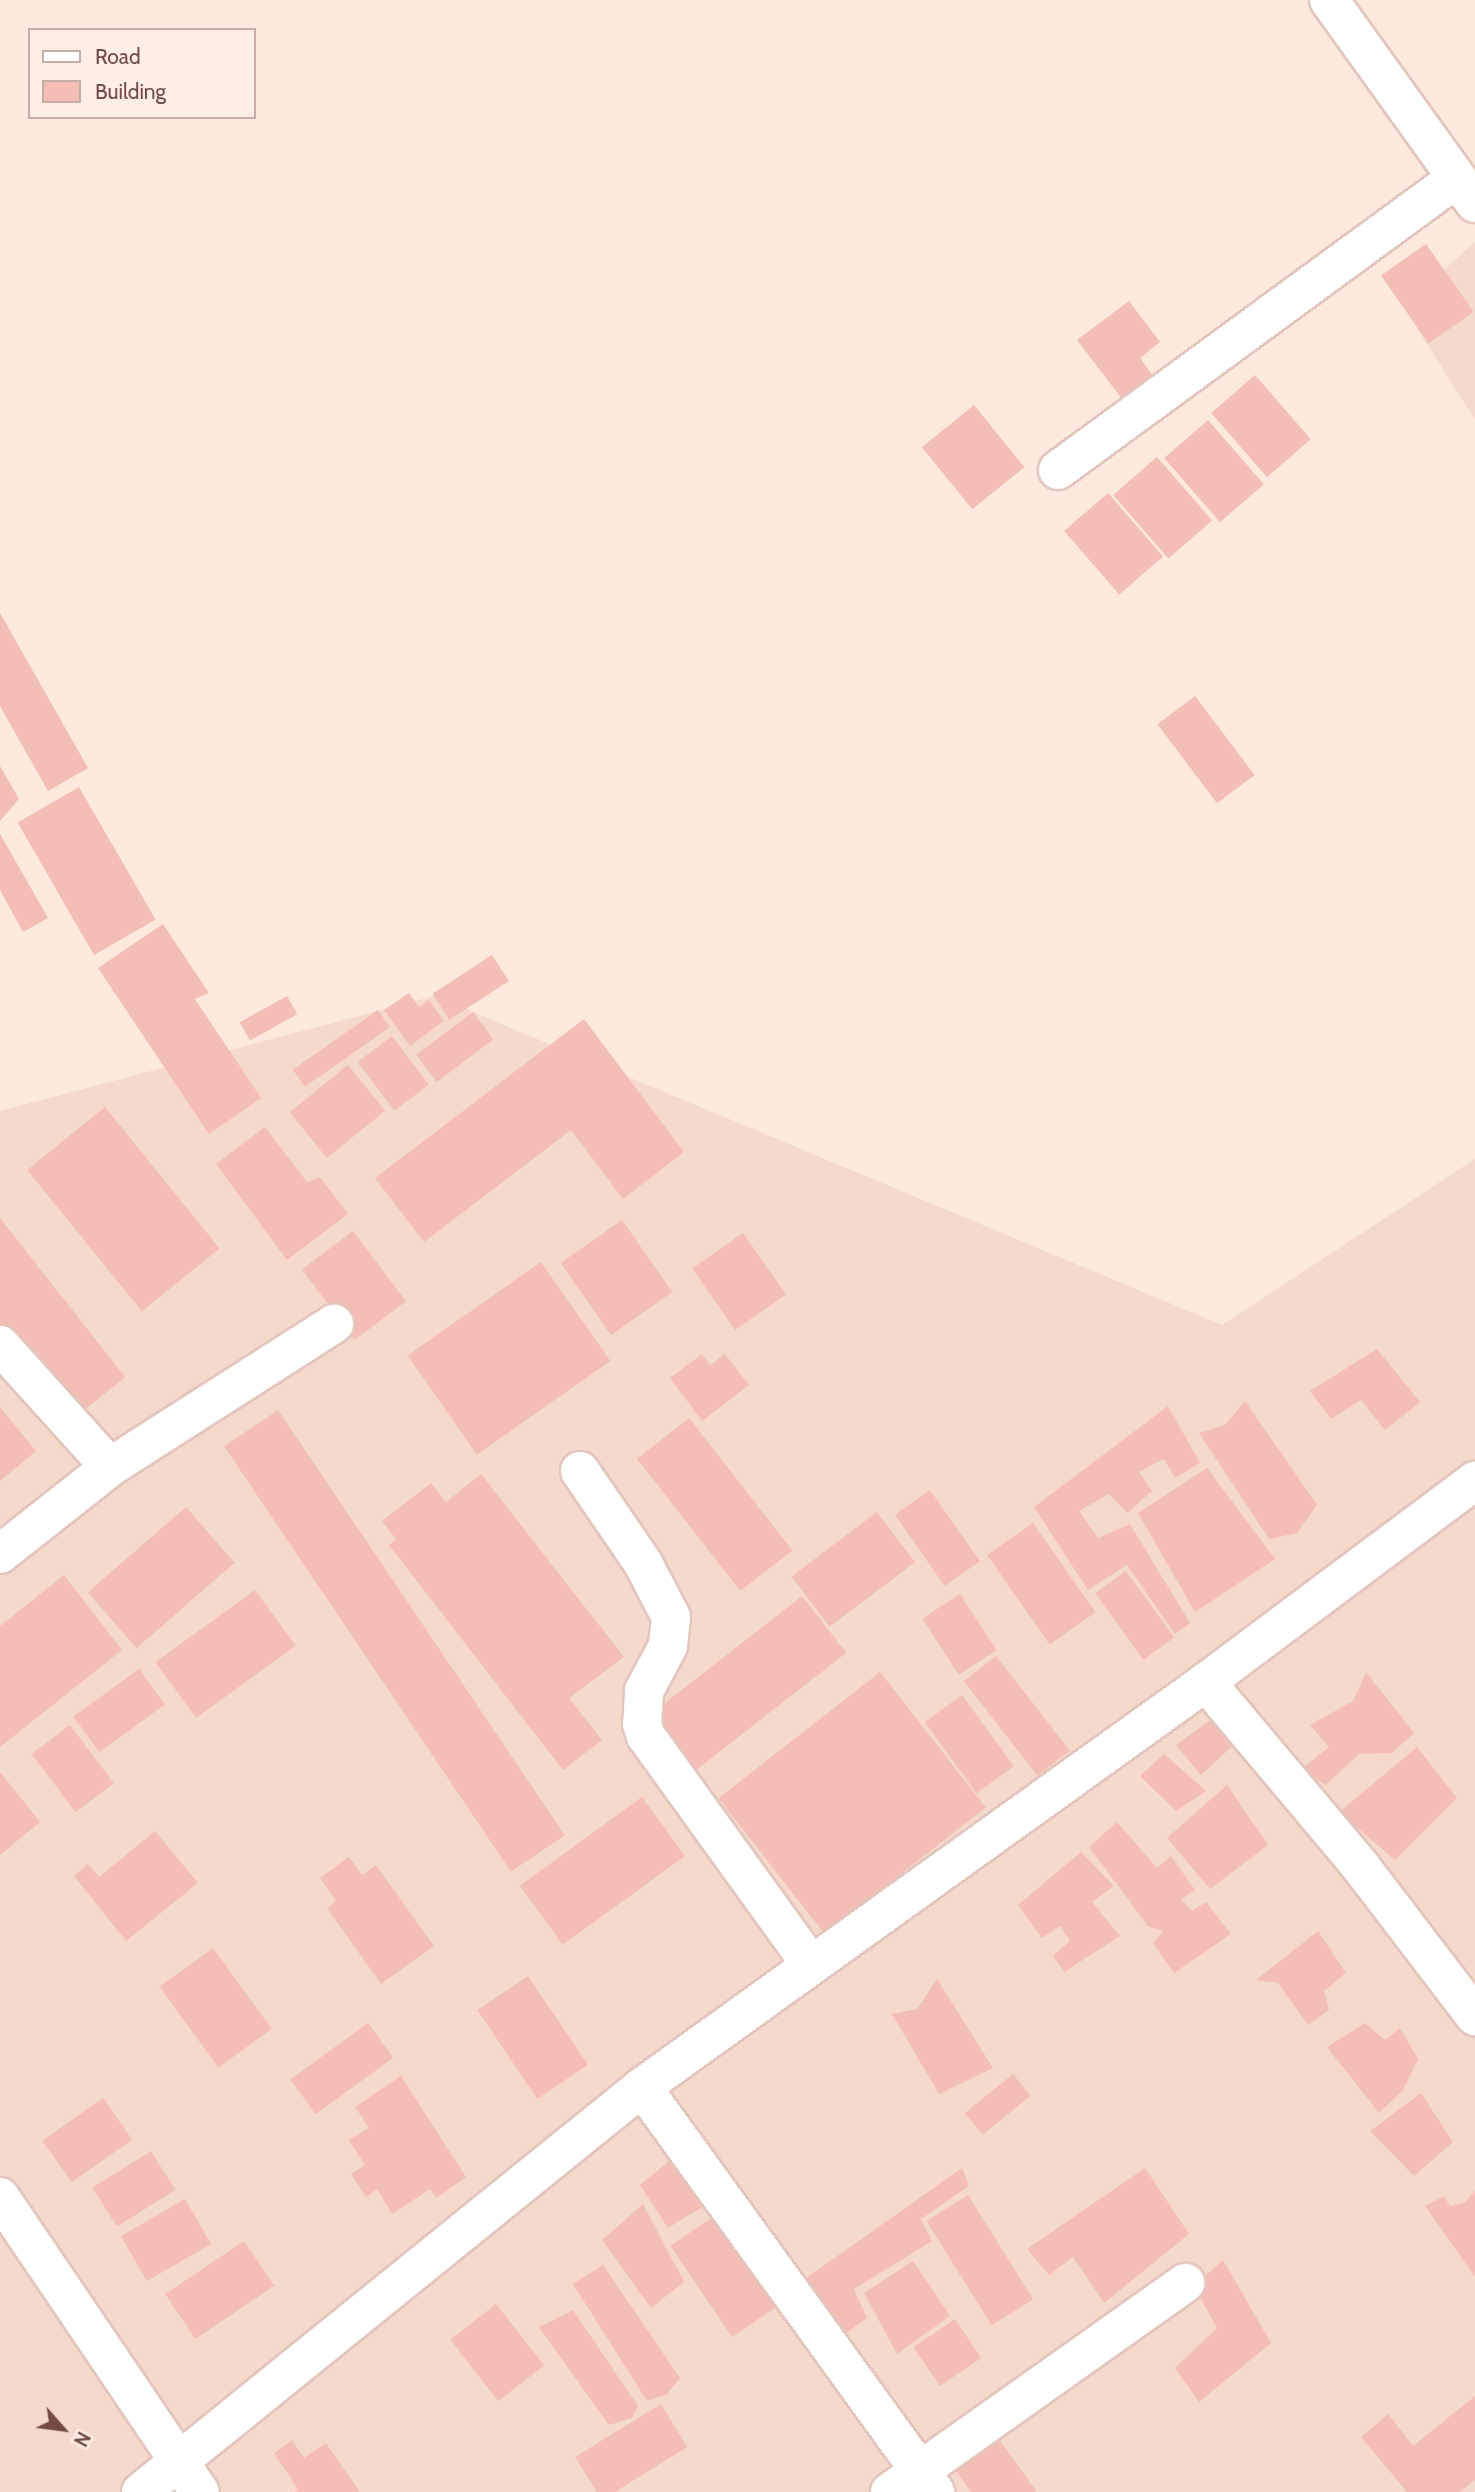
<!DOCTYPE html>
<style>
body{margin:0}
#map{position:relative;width:1475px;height:2492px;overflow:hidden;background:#fde9de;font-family:Cabin,sans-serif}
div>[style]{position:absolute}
.residential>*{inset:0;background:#f5d9cd}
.building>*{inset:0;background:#f3beb5;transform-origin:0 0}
.roads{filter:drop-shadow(2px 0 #e3c5bd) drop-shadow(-2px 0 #e3c5bd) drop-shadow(0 2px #e3c5bd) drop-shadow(0 -2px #e3c5bd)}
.minor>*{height:38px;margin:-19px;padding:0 19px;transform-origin:19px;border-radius:19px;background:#fff}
span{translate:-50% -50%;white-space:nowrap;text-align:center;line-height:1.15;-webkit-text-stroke:6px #ffeee5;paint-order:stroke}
.legend{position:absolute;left:28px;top:28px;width:228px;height:91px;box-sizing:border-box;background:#ffeee5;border:2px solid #c7ada5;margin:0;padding:9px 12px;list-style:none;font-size:21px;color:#734b46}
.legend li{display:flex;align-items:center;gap:14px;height:35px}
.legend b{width:35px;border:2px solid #c7ada5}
.north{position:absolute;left:28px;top:2394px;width:70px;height:70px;-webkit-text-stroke:5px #ffeee5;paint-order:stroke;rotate:118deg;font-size:19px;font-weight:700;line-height:28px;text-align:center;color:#734b46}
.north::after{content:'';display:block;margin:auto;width:24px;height:32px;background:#734b46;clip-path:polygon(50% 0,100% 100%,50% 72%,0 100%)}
</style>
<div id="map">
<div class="residential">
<i style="clip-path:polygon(1475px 242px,1475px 420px,1403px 306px)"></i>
<i style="clip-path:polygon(442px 994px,473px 1012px,1222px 1325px,1475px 1159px,1475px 2492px,0 2492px,0 1111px)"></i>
</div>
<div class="building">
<i style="left:1426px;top:244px;width:83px;height:55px;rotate:55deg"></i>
<i style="clip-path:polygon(1129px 301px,1160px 342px,1140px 358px,1153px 376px,1122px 399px,1077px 340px)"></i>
<i style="left:1255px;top:375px;width:85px;height:58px;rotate:49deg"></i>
<i style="left:974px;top:405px;width:80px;height:67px;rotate:51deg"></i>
<i style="left:1208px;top:420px;width:85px;height:58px;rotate:49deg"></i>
<i style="left:1157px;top:457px;width:84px;height:58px;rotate:49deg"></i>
<i style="left:1108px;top:493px;width:84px;height:58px;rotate:49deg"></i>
<i style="clip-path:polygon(0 613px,88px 768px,48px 791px,0 706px)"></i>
<i style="left:1195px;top:696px;width:99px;height:47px;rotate:53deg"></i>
<i style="clip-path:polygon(0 766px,19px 799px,0 821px)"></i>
<i style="left:79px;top:787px;width:153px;height:71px;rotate:60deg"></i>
<i style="clip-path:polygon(0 834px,48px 918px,23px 932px,0 890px)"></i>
<i style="clip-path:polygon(163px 924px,209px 993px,195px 999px,261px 1098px,209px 1134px,98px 968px)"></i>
<i style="left:492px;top:955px;width:31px;height:71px;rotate:57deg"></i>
<i style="clip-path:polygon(409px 993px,419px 1007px,429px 1000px,444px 1021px,410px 1046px,384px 1010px)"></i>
<i style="left:287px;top:996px;width:21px;height:54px;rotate:61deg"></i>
<i style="left:378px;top:1010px;width:21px;height:104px;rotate:55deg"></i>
<i style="left:473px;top:1012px;width:34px;height:71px;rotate:53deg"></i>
<i style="clip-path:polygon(584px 1019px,684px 1152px,623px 1199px,571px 1130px,424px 1242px,375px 1178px)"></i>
<i style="left:392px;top:1036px;width:61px;height:43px;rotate:53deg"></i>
<i style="left:348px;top:1065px;width:59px;height:75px;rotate:51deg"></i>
<i style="left:105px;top:1107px;width:182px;height:100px;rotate:51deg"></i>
<i style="clip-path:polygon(265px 1127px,307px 1182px,320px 1177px,348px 1214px,287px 1260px,216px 1164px)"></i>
<i style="clip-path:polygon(0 1218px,125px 1377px,71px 1421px,0 1332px)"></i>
<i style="left:622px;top:1220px;width:88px;height:75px;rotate:55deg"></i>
<i style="left:353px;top:1231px;width:88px;height:64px;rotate:53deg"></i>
<i style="left:743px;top:1233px;width:75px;height:62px;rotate:55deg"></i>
<i style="left:541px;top:1262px;width:121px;height:163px;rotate:55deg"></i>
<i style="clip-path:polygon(1377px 1349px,1420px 1402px,1385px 1430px,1361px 1400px,1331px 1419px,1310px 1391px)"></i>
<i style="clip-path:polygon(702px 1354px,710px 1365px,725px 1354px,749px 1385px,702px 1421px,670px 1378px)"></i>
<i style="clip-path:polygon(1245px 1401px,1317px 1505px,1297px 1533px,1269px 1539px,1199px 1433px,1225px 1425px)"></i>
<i style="clip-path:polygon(1168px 1406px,1200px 1463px,1175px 1478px,1164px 1459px,1139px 1472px,1152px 1491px,1127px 1513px,1109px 1494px,1079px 1511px,1098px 1538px,1130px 1524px,1190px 1623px,1175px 1634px,1127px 1565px,1088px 1590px,1034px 1507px)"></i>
<i style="clip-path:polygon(0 1407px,36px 1451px,0 1481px)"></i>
<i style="left:278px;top:1410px;width:513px;height:65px;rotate:56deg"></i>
<i style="left:689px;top:1418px;width:168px;height:66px;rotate:52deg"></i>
<i style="clip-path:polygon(1207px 1468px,1275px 1559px,1195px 1612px,1138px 1513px)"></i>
<i style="clip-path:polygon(481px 1474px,624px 1657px,569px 1698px,602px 1740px,563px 1770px,389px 1545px,396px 1539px,382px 1521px,431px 1483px,446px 1502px)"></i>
<i style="left:930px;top:1490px;width:87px;height:43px;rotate:55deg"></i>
<i style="left:186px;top:1507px;width:74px;height:130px;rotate:49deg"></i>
<i style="left:877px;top:1512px;width:63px;height:107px;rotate:53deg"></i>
<i style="left:1033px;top:1523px;width:109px;height:56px;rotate:55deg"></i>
<i style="left:1126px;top:1571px;width:82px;height:38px;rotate:54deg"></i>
<i style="clip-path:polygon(64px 1575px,122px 1650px,0 1747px,0 1626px)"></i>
<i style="left:255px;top:1590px;width:69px;height:123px;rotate:54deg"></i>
<i style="left:960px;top:1594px;width:67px;height:45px;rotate:57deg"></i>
<i style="left:802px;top:1596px;width:72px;height:193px;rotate:52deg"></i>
<i style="left:996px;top:1656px;width:120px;height:41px;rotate:52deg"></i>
<i style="left:139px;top:1669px;width:44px;height:81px;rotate:54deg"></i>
<i style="left:880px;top:1672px;width:172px;height:205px;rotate:52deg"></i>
<i style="clip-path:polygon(1366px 1672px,1414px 1733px,1392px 1753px,1359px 1754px,1326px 1785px,1301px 1769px,1329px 1747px,1310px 1725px,1353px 1701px)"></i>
<i style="left:962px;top:1695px;width:88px;height:46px;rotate:54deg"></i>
<i style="clip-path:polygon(1217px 1715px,1239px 1740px,1201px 1775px,1176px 1745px)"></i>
<i style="left:70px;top:1725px;width:73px;height:48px;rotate:53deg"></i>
<i style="clip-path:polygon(1417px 1747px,1457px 1798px,1395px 1860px,1339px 1812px)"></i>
<i style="clip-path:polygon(1164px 1754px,1206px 1791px,1176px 1811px,1140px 1776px)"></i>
<i style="clip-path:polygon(0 1772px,40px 1822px,0 1855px)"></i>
<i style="clip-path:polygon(1227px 1785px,1268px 1845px,1210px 1889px,1167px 1838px)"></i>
<i style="left:642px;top:1797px;width:73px;height:151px;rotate:54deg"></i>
<i style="clip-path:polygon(1117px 1822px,1157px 1868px,1171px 1856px,1195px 1890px,1181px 1899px,1192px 1911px,1206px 1902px,1231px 1934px,1174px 1973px,1153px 1943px,1163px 1931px,1148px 1926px,1089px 1847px)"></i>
<i style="clip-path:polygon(155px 1831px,198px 1883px,126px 1941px,74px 1876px,88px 1864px,99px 1877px)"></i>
<i style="clip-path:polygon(1081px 1852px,1114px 1886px,1092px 1902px,1120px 1936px,1064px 1972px,1053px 1956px,1070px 1941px,1060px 1926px,1042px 1938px,1018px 1905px)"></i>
<i style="clip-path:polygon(349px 1857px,362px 1875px,376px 1865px,434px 1946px,381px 1984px,327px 1908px,336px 1901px,320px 1878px)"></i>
<i style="clip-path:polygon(1318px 1931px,1346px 1973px,1324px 1991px,1329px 2010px,1308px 2025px,1278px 1983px,1256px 1980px)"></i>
<i style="left:213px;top:1948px;width:100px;height:66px;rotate:54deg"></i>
<i style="left:528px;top:1976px;width:107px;height:61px;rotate:56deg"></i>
<i style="clip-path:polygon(937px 1979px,993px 2068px,939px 2094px,892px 2014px,917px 2009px)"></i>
<i style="left:368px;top:2023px;width:43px;height:96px;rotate:54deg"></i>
<i style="clip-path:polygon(1365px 2023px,1385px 2040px,1400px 2028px,1418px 2059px,1403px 2090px,1379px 2113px,1327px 2047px)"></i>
<i style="left:1013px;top:2074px;width:28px;height:62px;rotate:51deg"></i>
<i style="clip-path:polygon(401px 2076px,466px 2177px,436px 2198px,430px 2189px,392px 2214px,377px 2189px,366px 2197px,351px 2174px,365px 2165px,349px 2140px,369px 2128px,355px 2107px)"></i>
<i style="clip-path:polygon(1421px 2093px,1453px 2142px,1414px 2176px,1370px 2131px)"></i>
<i style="left:103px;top:2098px;width:51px;height:74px;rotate:55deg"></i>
<i style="left:151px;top:2151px;width:46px;height:69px;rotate:58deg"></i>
<i style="clip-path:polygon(675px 2156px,709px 2203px,668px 2228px,640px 2185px)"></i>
<i style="clip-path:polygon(962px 2168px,969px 2186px,921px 2219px,932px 2241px,854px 2289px,867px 2318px,842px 2336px,802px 2281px)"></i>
<i style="clip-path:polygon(1145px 2168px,1189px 2234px,1104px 2303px,1073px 2257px,1049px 2275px,1027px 2249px)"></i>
<i style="clip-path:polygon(1475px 2191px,1475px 2277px,1425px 2206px,1444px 2196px,1450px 2206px,1464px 2203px)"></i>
<i style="left:968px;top:2195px;width:123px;height:49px;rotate:58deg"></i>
<i style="left:185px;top:2199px;width:52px;height:74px;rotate:60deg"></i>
<i style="clip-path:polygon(643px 2204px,684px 2282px,651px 2308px,602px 2240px)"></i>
<i style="left:716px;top:2215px;width:110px;height:55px;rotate:56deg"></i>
<i style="left:244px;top:2241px;width:54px;height:95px;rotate:56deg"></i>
<i style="clip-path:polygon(1223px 2260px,1271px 2343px,1199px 2402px,1175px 2368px,1217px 2328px,1194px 2286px)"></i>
<i style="clip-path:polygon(913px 2261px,950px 2316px,897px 2354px,864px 2293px)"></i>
<i style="clip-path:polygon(603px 2265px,680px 2378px,667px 2394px,647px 2401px,573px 2284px)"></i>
<i style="left:496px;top:2304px;width:78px;height:58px;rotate:52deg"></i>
<i style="clip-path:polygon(573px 2310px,638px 2406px,632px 2418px,609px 2425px,539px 2327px)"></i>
<i style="left:955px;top:2319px;width:47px;height:50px;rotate:56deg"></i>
<i style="clip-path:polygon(1475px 2396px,1475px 2480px,1460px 2492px,1407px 2492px,1361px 2437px,1388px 2414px,1413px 2446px)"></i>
<i style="clip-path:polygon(661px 2404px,687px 2447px,615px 2492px,597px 2492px,575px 2457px)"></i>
<i style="clip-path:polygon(998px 2438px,1037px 2492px,971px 2492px,955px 2469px)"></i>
<i style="clip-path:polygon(292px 2440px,304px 2458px,326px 2443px,360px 2492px,294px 2492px,298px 2489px,274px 2453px)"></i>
</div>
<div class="roads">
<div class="minor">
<i style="left:1329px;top:0;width:250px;rotate:54.3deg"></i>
<i style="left:1058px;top:470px;width:494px;rotate:-36.2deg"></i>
<i style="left:0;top:1345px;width:164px;rotate:48deg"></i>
<i style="left:580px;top:1471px;width:112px;rotate:55.6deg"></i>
<i style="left:643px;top:1563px;width:61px;rotate:62.6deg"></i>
<i style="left:671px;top:1617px;width:29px;rotate:96deg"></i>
<i style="left:668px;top:1646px;width:51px;rotate:118.1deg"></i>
<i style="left:644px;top:1691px;width:33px;rotate:93deg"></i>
<i style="left:642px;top:1724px;width:13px;rotate:72deg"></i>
<i style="left:646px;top:1736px;width:280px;rotate:54.2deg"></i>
<i style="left:0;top:1554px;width:140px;rotate:-38.3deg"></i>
<i style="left:110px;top:1467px;width:266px;rotate:-32.6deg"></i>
<i style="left:1206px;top:1682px;width:241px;rotate:50deg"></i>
<i style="left:1361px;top:1867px;width:188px;rotate:52.6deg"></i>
<i style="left:642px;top:2087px;width:500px;rotate:54.1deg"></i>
<i style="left:0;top:2197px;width:356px;rotate:55.9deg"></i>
<i style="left:141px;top:2492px;width:644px;rotate:-38.95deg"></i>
<i style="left:642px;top:2087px;width:694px;rotate:-35.68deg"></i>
<i style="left:1206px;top:1682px;width:336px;rotate:-36.8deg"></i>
<i style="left:890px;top:2492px;width:362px;rotate:-35.3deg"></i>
</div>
</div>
<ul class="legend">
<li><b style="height:9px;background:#fff"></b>Road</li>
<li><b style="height:19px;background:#f3beb5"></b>Building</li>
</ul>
<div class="north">N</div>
</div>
